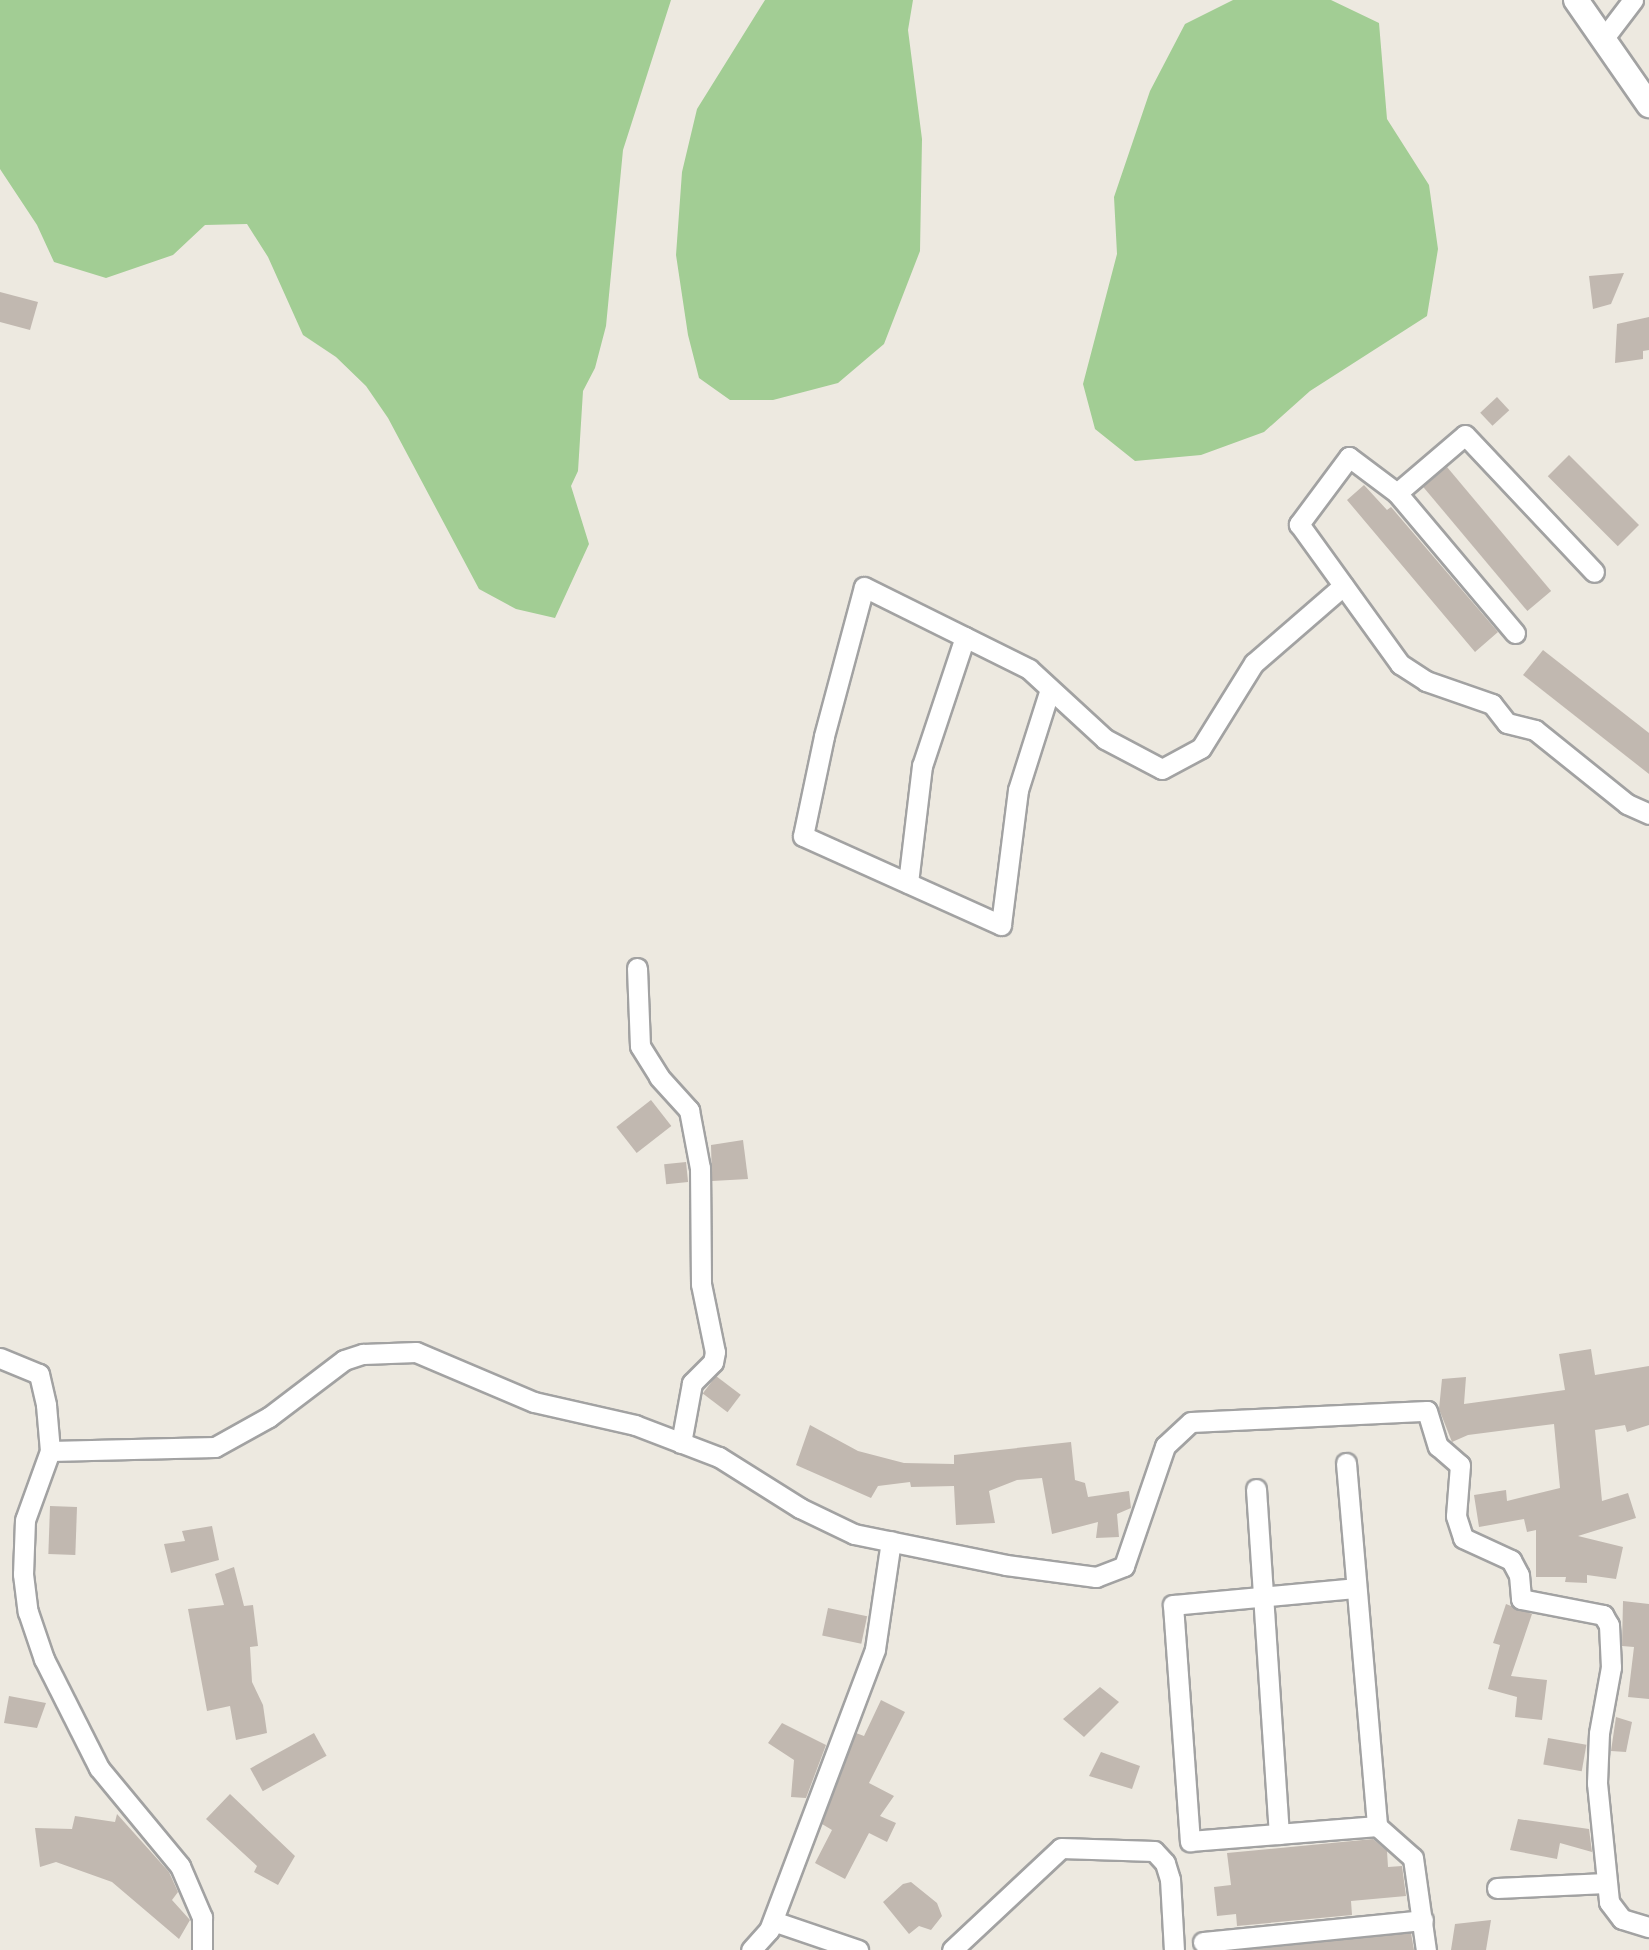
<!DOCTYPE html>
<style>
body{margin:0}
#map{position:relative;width:1649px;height:1950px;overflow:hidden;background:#ede9e0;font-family:"Space Grotesk",sans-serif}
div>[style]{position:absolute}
.forest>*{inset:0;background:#a2cd94}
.building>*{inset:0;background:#c1b8b0;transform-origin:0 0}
.roads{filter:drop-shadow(2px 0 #a2a2a2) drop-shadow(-2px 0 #a2a2a2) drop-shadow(0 2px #a2a2a2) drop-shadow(0 -2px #a2a2a2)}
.minor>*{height:19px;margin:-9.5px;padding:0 9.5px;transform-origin:9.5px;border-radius:9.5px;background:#fff}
.tertiary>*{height:24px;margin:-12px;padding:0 12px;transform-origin:12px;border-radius:12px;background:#fff}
span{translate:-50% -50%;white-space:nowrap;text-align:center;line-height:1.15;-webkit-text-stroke:5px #fff;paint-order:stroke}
</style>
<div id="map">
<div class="forest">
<i style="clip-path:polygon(0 0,671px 0,623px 150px,606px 326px,595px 368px,583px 391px,578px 471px,571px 486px,589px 544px,555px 618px,516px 609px,479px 589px,388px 418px,366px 386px,336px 357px,303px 335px,268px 257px,247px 224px,205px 225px,173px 255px,106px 278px,54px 262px,37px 225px,0 169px)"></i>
<i style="clip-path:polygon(765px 0,913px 0,908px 30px,922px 139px,920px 251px,884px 344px,838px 383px,773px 400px,730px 400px,699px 378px,688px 335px,676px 255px,682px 172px,697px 109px)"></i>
<i style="clip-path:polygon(1233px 0,1331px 0,1379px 23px,1387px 119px,1429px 185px,1438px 249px,1427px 316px,1310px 391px,1264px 432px,1201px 455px,1135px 461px,1095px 429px,1083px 384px,1117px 254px,1114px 197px,1150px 91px,1185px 24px)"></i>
</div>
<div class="building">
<i style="clip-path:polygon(1624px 273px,1611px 304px,1593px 309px,1589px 276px)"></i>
<i style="clip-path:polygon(0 292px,38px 302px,30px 330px,0 322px)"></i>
<i style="clip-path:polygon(1649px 317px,1649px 350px,1643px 351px,1643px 359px,1615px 363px,1617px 324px)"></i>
<i style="left:1497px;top:397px;width:18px;height:23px;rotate:47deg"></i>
<i style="left:1569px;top:455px;width:99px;height:30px;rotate:45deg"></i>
<i style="left:1447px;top:467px;width:162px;height:31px;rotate:50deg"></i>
<i style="clip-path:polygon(1364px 485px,1387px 510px,1391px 507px,1498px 632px,1475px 652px,1347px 500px)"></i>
<i style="clip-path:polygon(1543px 650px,1649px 733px,1649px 774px,1523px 675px)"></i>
<i style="left:651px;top:1100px;width:33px;height:44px;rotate:52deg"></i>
<i style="clip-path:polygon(743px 1140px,748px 1179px,712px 1181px,711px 1145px)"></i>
<i style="left:686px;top:1162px;width:20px;height:22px;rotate:84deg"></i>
<i style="clip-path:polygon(1591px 1349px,1595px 1375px,1649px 1366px,1649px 1425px,1627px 1432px,1625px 1425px,1595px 1430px,1602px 1501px,1628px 1493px,1636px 1518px,1578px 1536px,1623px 1547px,1616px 1579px,1587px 1575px,1587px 1583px,1565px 1582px,1566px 1577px,1536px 1577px,1536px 1530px,1527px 1532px,1524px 1519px,1479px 1527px,1474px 1495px,1506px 1490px,1507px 1501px,1560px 1488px,1554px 1424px,1468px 1435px,1452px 1442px,1439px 1409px,1442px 1379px,1466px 1377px,1464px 1404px,1565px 1390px,1559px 1354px)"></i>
<i style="left:716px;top:1376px;width:31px;height:22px;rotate:37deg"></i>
<i style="clip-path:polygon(810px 1425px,858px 1451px,904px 1463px,954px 1464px,954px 1455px,1071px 1442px,1075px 1480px,1085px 1483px,1088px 1497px,1129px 1491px,1131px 1508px,1117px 1514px,1119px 1537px,1096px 1538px,1098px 1522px,1052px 1534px,1042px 1478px,1017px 1480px,989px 1491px,995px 1523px,956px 1525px,954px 1486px,911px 1487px,910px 1482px,878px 1486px,871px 1498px,796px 1465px)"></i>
<i style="left:77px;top:1507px;width:48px;height:27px;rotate:92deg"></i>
<i style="clip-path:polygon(212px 1526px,219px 1560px,171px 1573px,164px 1544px,185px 1541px,182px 1531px)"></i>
<i style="clip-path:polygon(234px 1567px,244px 1606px,253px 1605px,258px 1646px,250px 1647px,252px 1682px,263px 1705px,267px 1733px,236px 1740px,230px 1706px,207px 1711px,188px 1609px,224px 1605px,215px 1574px)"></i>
<i style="clip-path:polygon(1623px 1601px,1649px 1604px,1649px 1699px,1628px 1697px,1634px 1647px,1622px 1646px)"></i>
<i style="clip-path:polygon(1506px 1604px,1532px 1614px,1511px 1676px,1547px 1680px,1542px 1720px,1515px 1717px,1517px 1697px,1488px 1689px,1500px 1645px,1493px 1643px)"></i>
<i style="left:828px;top:1608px;width:40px;height:28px;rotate:12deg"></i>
<i style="clip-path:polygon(1100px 1687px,1119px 1702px,1084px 1737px,1063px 1719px)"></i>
<i style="clip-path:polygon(9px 1696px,46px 1703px,37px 1728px,4px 1723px)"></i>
<i style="clip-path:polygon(881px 1700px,905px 1712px,869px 1783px,894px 1796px,880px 1816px,896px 1823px,887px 1842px,869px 1833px,845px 1879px,815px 1863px,832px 1830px,822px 1824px,856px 1733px,864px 1736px)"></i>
<i style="clip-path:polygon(1616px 1717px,1632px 1722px,1626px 1752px,1611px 1751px)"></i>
<i style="clip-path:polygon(782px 1723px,826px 1745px,806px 1798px,791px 1797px,794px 1760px,768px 1743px)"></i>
<i style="left:314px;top:1733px;width:26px;height:73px;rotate:61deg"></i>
<i style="left:1548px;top:1738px;width:39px;height:27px;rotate:10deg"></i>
<i style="clip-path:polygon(1101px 1752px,1140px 1766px,1132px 1789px,1089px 1776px)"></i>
<i style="clip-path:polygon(230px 1794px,295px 1856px,278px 1885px,254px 1872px,257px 1866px,206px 1819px)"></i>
<i style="clip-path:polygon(117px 1814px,169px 1872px,178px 1892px,172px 1900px,190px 1920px,179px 1939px,112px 1882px,56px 1862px,40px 1867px,35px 1828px,72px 1829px,75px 1816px,115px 1822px)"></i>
<i style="clip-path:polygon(1518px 1819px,1589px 1829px,1592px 1852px,1560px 1843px,1557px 1859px,1510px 1850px)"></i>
<i style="clip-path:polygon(1373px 1839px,1387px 1851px,1388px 1867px,1402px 1866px,1406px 1896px,1351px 1901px,1352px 1915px,1237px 1926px,1236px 1914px,1217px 1916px,1214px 1887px,1231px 1885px,1227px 1853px)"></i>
<i style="clip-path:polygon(911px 1882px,937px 1903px,942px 1916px,931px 1930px,919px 1926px,909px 1934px,883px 1902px,903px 1884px)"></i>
<i style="clip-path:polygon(1491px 1920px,1486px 1950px,1451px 1950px,1455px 1924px)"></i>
<i style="clip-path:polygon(1411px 1933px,1414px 1950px,1246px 1950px)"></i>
</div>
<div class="roads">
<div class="minor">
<i style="left:1604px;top:38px;width:48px;rotate:-52.7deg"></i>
<i style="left:1397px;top:493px;width:89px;rotate:-40.5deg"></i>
<i style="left:1465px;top:435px;width:188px;rotate:46.7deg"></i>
<i style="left:1515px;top:633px;width:183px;rotate:-130.1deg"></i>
<i style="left:1397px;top:493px;width:60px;rotate:-143.1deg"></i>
<i style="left:1349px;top:457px;width:84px;rotate:126.7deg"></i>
<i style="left:1299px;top:524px;width:173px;rotate:54.2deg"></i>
<i style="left:1400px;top:664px;width:31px;rotate:33deg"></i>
<i style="left:1426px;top:681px;width:70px;rotate:19.2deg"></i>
<i style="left:1492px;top:704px;width:24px;rotate:52deg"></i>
<i style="left:1507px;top:723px;width:29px;rotate:14deg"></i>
<i style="left:1535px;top:730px;width:118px;rotate:38.8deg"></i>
<i style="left:1627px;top:804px;width:24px;rotate:24deg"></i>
<i style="left:1050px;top:689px;width:106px;rotate:107.6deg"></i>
<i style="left:1018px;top:790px;width:136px;rotate:97.2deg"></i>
<i style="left:1001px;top:925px;width:217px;rotate:-155.8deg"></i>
<i style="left:803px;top:836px;width:102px;rotate:-78.1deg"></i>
<i style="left:824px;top:736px;width:154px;rotate:-75deg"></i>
<i style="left:864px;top:587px;width:184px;rotate:26.4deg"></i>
<i style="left:1029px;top:669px;width:103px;rotate:42.6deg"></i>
<i style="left:1105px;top:739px;width:64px;rotate:27.8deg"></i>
<i style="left:1162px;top:769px;width:44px;rotate:-28.3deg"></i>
<i style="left:1201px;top:748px;width:100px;rotate:-58.1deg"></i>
<i style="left:1254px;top:663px;width:118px;rotate:-40.9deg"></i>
<i style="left:908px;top:883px;width:118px;rotate:-83.2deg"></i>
<i style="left:922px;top:766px;width:136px;rotate:-71.6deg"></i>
<i style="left:637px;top:968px;width:78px;rotate:87.8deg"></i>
<i style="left:640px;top:1046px;width:36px;rotate:58deg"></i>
<i style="left:659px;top:1077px;width:45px;rotate:47.7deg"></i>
<i style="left:689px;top:1110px;width:59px;rotate:79.3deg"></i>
<i style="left:700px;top:1168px;width:116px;rotate:89.5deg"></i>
<i style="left:701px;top:1284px;width:69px;rotate:78.4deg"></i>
<i style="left:715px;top:1352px;width:10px;rotate:101deg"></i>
<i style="left:713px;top:1362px;width:30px;rotate:135deg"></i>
<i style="left:692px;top:1383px;width:61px;rotate:100.4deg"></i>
<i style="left:0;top:1358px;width:42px;rotate:22.3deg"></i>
<i style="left:39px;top:1374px;width:32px;rotate:77deg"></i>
<i style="left:46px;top:1405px;width:46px;rotate:85deg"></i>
<i style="left:50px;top:1451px;width:73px;rotate:109.9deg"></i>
<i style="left:25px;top:1520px;width:54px;rotate:92.1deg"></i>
<i style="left:23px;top:1574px;width:38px;rotate:83deg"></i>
<i style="left:28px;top:1612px;width:50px;rotate:71.2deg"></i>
<i style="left:44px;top:1659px;width:122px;rotate:63.2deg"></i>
<i style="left:99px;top:1768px;width:127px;rotate:50.4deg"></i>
<i style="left:180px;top:1866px;width:56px;rotate:66.7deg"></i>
<i style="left:202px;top:1917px;width:33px;rotate:90deg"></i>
<i style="left:50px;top:1451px;width:165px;rotate:-1.4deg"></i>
<i style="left:215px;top:1447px;width:62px;rotate:-29.1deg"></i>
<i style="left:269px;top:1417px;width:94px;rotate:-37.2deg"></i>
<i style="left:344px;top:1360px;width:20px;rotate:-18deg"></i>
<i style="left:363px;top:1354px;width:53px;rotate:-2.2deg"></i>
<i style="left:416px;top:1352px;width:128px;rotate:23deg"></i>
<i style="left:534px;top:1402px;width:104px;rotate:12.8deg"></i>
<i style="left:635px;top:1425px;width:90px;rotate:20.9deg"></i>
<i style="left:719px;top:1457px;width:96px;rotate:32.2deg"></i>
<i style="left:800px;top:1508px;width:60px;rotate:25.7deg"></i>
<i style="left:854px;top:1534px;width:155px;rotate:11.5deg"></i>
<i style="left:1006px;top:1565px;width:91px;rotate:7.6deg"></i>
<i style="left:1096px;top:1577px;width:30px;rotate:-21deg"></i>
<i style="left:1124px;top:1566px;width:127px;rotate:-71.1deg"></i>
<i style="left:1165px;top:1446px;width:35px;rotate:-43deg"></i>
<i style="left:1191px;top:1422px;width:236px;rotate:-2.7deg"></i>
<i style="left:1427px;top:1411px;width:37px;rotate:73deg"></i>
<i style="left:1438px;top:1446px;width:29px;rotate:41deg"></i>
<i style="left:1460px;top:1465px;width:51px;rotate:94.5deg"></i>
<i style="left:1456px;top:1516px;width:23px;rotate:72deg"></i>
<i style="left:1463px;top:1538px;width:53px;rotate:24.6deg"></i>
<i style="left:1511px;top:1560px;width:17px;rotate:62deg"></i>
<i style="left:1519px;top:1575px;width:24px;rotate:85deg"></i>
<i style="left:1521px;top:1599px;width:84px;rotate:11deg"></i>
<i style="left:1603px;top:1615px;width:12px;rotate:59deg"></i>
<i style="left:1609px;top:1625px;width:42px;rotate:87.3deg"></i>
<i style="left:1611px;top:1667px;width:67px;rotate:100.3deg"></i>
<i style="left:1599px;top:1733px;width:50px;rotate:92.3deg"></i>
<i style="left:1597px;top:1783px;width:120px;rotate:84.2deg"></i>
<i style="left:1609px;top:1902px;width:21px;rotate:53deg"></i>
<i style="left:1622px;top:1919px;width:28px;rotate:17deg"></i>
<i style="left:1346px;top:1463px;width:364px;rotate:85.1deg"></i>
<i style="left:1256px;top:1489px;width:346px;rotate:86.2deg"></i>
<i style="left:1356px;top:1588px;width:184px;rotate:174.7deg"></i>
<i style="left:1173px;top:1605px;width:237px;rotate:85.9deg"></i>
<i style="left:1190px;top:1841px;width:188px;rotate:-4.6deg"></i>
<i style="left:1377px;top:1826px;width:48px;rotate:41.6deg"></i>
<i style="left:1413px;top:1858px;width:93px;rotate:82deg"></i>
<i style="left:1497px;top:1888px;width:109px;rotate:-2.6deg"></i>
<i style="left:773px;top:1921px;width:90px;rotate:18.8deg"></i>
<i style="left:1203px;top:1942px;width:221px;rotate:-5.7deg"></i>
<i style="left:751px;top:1950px;width:27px;rotate:-48deg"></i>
<i style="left:769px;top:1930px;width:300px;rotate:-69.3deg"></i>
<i style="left:875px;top:1649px;width:109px;rotate:-81.6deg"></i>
<i style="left:952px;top:1950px;width:149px;rotate:-43.1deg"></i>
<i style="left:1061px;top:1848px;width:93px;rotate:1.8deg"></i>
<i style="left:1154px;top:1851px;width:16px;rotate:47deg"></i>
<i style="left:1165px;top:1863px;width:17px;rotate:73deg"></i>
<i style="left:1170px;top:1879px;width:71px;rotate:86.8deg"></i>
</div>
<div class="tertiary">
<i style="left:1576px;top:0;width:128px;rotate:55.2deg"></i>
</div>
</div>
</div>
